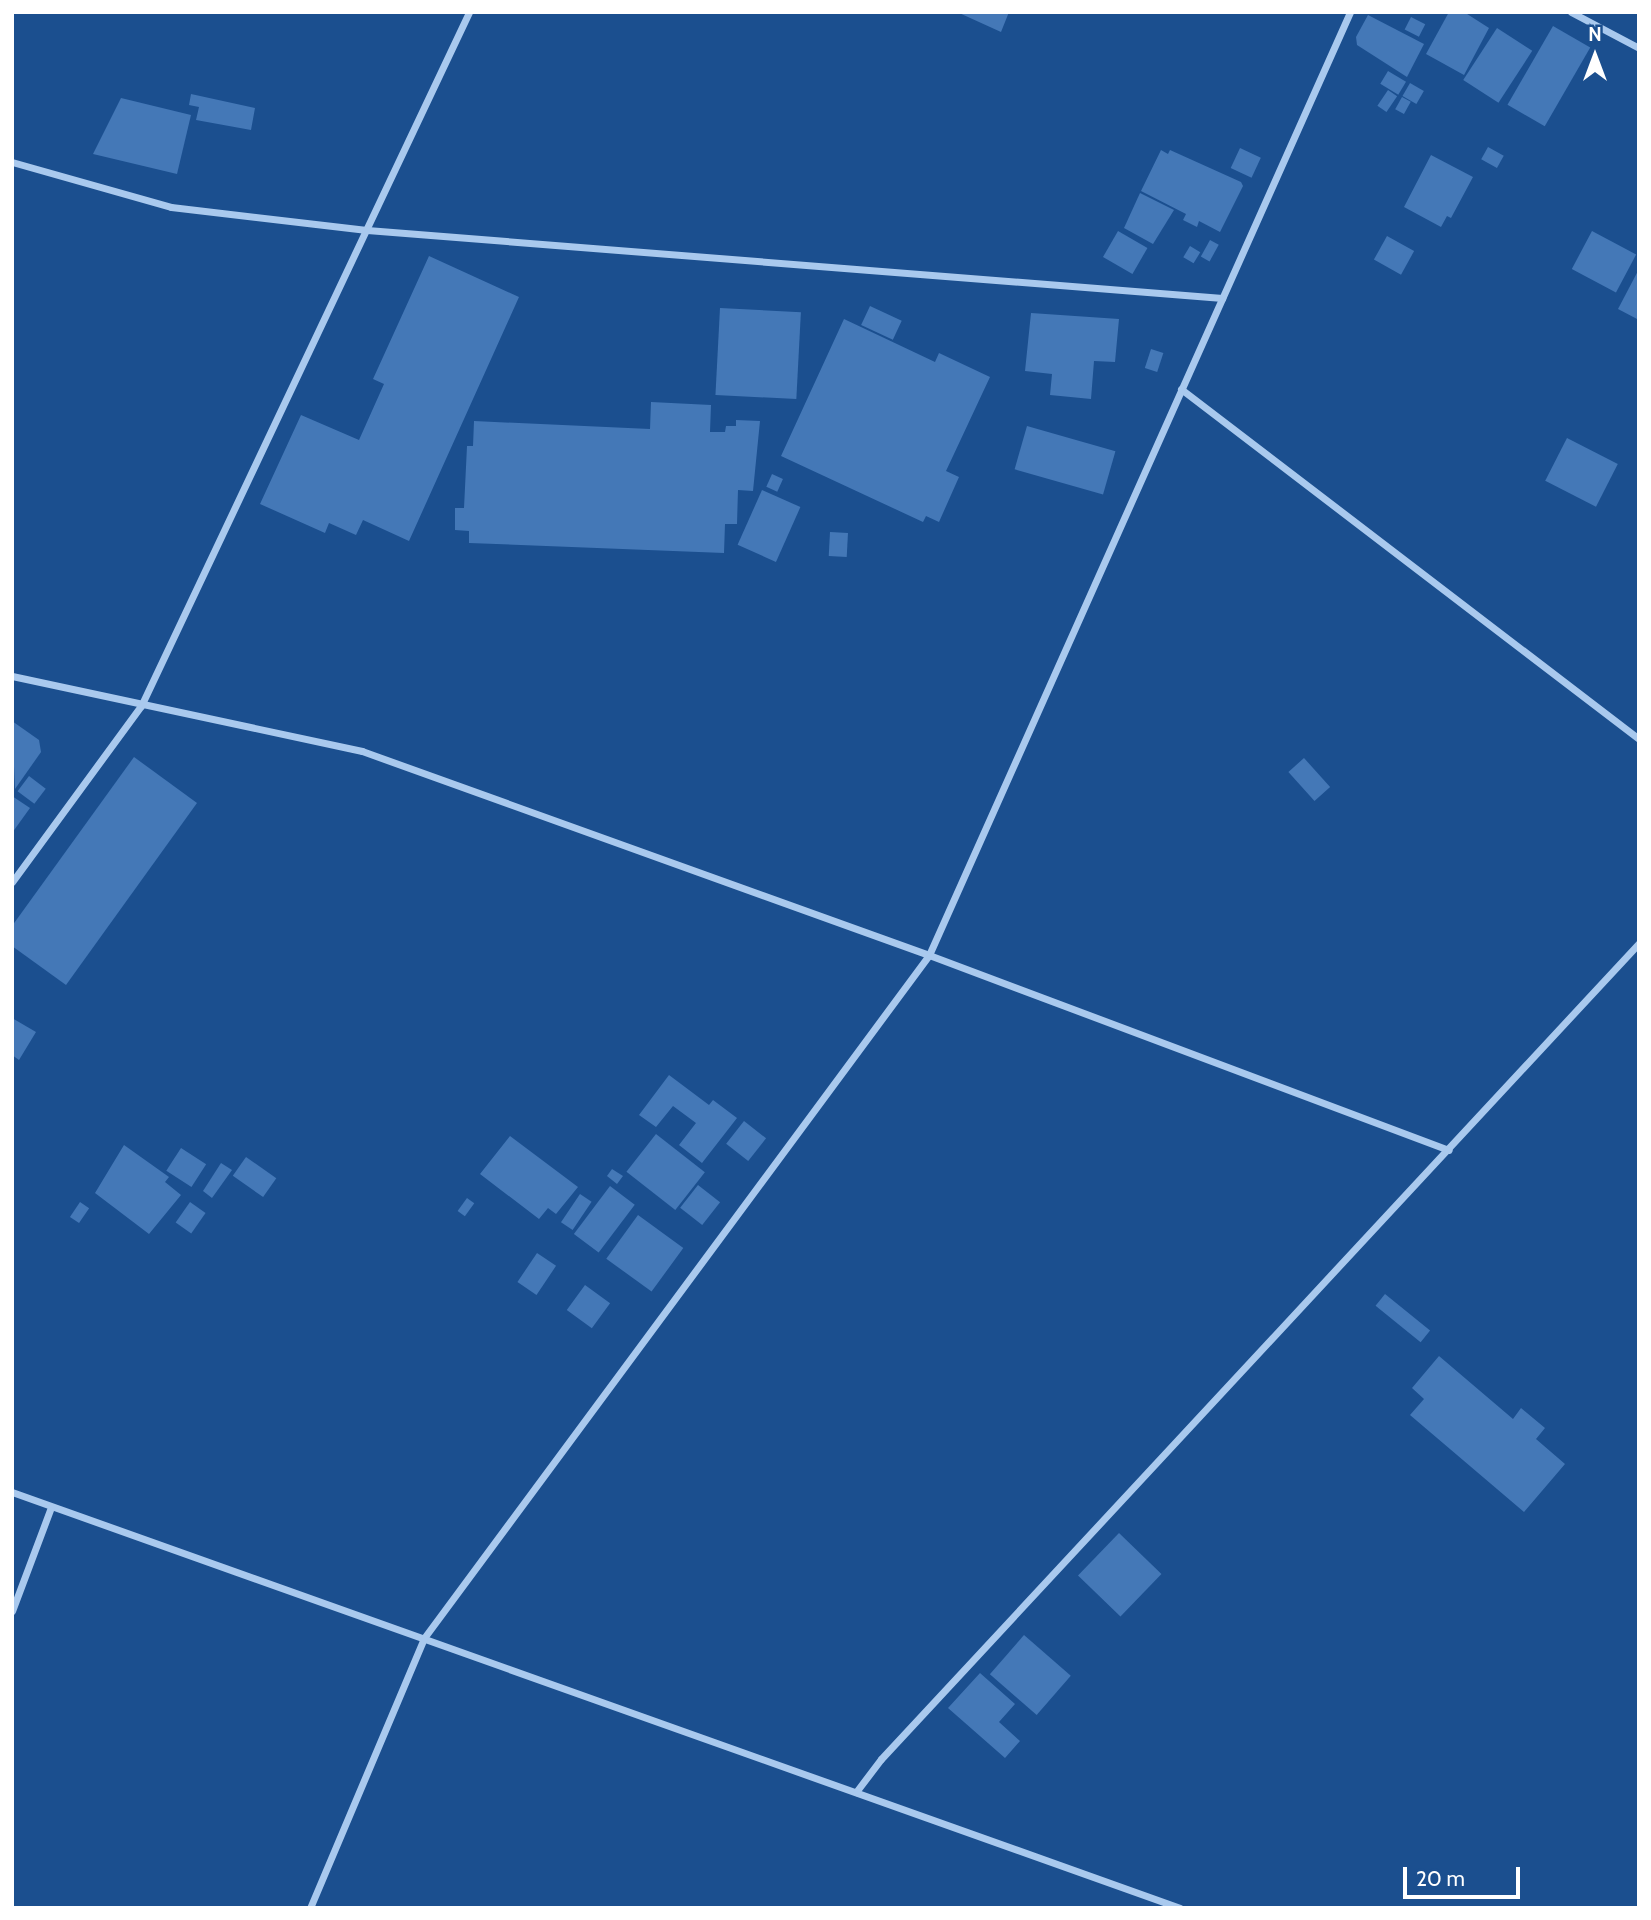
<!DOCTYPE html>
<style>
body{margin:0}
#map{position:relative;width:1651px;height:1920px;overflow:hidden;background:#1b4f8f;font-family:Cabin,sans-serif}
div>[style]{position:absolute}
.building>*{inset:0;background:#4478b7;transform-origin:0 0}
.minor>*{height:7px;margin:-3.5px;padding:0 3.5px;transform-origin:3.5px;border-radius:3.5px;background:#a9c9ee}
span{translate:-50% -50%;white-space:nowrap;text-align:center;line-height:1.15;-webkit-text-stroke:6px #1b4f8f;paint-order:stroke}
.frame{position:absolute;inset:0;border:14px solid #fff;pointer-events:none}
.north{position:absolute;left:1560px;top:21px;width:70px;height:70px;-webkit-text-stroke:5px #1b4f8f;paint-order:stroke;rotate:0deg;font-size:19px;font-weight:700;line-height:28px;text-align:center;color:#fff}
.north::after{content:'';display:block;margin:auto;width:24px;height:32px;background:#fff;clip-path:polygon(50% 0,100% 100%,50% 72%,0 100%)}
.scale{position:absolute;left:1403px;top:1867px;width:117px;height:32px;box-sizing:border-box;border:4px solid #fff;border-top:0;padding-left:9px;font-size:21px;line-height:24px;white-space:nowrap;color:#fff;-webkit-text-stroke:5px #1b4f8f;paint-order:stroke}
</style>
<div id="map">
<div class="building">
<i style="clip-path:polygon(957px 12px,1009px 12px,1001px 32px)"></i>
<i style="clip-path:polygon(1449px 12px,1464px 12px,1489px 28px,1464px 75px,1426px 54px)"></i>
<i style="clip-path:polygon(1368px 15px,1424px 44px,1407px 77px,1357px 45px,1356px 37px)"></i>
<i style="left:1411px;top:17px;width:16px;height:14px;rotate:27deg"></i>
<i style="left:1553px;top:26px;width:43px;height:91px;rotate:30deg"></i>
<i style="left:1497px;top:28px;width:42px;height:62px;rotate:33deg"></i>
<i style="left:1388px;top:71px;width:21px;height:15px;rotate:31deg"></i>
<i style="left:1410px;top:83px;width:16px;height:15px;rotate:30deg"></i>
<i style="left:1388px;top:90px;width:11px;height:19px;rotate:34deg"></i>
<i style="clip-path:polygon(191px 94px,255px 108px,251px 130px,196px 120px,199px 107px,189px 105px)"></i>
<i style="left:1402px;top:97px;width:10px;height:14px;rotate:29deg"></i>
<i style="clip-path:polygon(121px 98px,191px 115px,177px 174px,93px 154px)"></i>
<i style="left:1488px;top:147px;width:18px;height:14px;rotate:29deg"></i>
<i style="left:1240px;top:148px;width:23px;height:22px;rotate:25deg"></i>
<i style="clip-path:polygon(1161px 150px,1168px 154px,1170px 150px,1241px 182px,1243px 186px,1220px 232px,1199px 221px,1197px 227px,1183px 220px,1186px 214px,1141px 191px)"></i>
<i style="clip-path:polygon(1431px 155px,1473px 177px,1451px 218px,1447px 216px,1441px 227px,1404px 207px)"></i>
<i style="clip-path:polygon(1140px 193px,1174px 210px,1153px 244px,1124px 228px)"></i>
<i style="left:1118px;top:231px;width:34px;height:30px;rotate:30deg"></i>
<i style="left:1592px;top:231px;width:50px;height:43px;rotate:28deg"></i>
<i style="left:1387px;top:236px;width:31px;height:27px;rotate:29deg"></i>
<i style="left:1210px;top:240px;width:10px;height:19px;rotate:29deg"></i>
<i style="left:1190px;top:246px;width:12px;height:13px;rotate:31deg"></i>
<i style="clip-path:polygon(429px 256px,519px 297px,409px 541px,363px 520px,356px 535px,329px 523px,325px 533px,260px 504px,301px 415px,359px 440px,384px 384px,373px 379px)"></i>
<i style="clip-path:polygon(1639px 269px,1639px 320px,1618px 309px)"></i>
<i style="left:870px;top:306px;width:35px;height:21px;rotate:25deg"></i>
<i style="left:720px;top:308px;width:81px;height:87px;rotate:3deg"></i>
<i style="clip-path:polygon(1031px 313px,1119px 319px,1115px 362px,1094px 361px,1091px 399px,1050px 395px,1052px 374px,1025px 371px)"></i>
<i style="clip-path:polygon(844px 319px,935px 362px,939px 353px,990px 377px,946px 471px,959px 477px,939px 522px,926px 516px,923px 522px,781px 456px)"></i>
<i style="left:1151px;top:349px;width:13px;height:20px;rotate:18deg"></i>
<i style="clip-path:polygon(651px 402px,711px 405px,710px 432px,725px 432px,726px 426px,736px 426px,736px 420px,760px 421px,753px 491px,738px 490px,737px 524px,725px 524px,724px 553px,469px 543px,469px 531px,455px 530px,455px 508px,464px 508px,467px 446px,473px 446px,474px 421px,650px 429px)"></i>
<i style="left:1027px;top:426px;width:92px;height:45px;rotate:16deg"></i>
<i style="left:1567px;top:438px;width:57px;height:48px;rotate:27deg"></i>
<i style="left:772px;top:474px;width:12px;height:14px;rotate:24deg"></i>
<i style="left:762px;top:490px;width:42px;height:60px;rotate:24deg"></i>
<i style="left:830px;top:532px;width:18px;height:24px;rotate:3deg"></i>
<i style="clip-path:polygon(12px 721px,39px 740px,41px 752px,15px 789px)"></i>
<i style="clip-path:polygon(134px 757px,197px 803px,66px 985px,12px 946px,12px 926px)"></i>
<i style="left:1304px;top:758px;width:39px;height:21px;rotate:48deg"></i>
<i style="left:29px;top:776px;width:21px;height:19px;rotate:37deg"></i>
<i style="clip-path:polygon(12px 796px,30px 808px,12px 833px)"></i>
<i style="clip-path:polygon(12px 1018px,36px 1032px,19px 1060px,12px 1055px)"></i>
<i style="clip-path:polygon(669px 1075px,709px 1105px,713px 1100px,737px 1118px,702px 1163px,679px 1145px,696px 1123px,673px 1106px,656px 1127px,639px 1115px)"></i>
<i style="left:744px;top:1121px;width:28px;height:29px;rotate:38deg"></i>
<i style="left:656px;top:1134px;width:62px;height:48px;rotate:38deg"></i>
<i style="clip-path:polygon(510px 1136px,578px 1187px,556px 1214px,548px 1208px,539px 1219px,480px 1174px)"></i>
<i style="clip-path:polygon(124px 1145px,169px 1177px,165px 1182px,181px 1195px,149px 1234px,95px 1193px)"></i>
<i style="left:181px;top:1148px;width:30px;height:27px;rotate:33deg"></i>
<i style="left:246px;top:1157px;width:37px;height:23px;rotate:35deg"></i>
<i style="clip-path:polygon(221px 1163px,232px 1170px,212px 1198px,203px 1191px)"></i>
<i style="clip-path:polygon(612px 1169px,623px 1176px,617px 1184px,607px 1176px)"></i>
<i style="left:698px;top:1185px;width:28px;height:29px;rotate:38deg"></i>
<i style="left:610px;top:1186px;width:31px;height:60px;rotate:37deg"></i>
<i style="left:580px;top:1194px;width:14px;height:34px;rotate:34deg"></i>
<i style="left:467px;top:1198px;width:9px;height:16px;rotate:36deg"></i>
<i style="left:80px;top:1202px;width:11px;height:18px;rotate:34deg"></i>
<i style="left:190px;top:1202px;width:19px;height:25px;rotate:35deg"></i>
<i style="left:638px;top:1215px;width:56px;height:54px;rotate:36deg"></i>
<i style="left:537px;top:1253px;width:23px;height:35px;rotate:34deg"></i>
<i style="left:585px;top:1285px;width:31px;height:31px;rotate:36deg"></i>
<i style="left:1385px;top:1294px;width:58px;height:15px;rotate:39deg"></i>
<i style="clip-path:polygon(1439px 1356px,1513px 1419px,1521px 1408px,1545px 1428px,1536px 1439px,1565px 1464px,1524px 1512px,1410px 1415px,1424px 1399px,1412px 1388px)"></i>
<i style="left:1119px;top:1533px;width:59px;height:59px;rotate:44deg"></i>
<i style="left:1024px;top:1635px;width:62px;height:52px;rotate:41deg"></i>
<i style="clip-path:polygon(980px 1673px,1015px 1704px,999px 1722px,1020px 1741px,1005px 1758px,948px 1708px)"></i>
</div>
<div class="minor">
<i style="left:1571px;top:12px;width:77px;rotate:27.9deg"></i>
<i style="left:12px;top:162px;width:165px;rotate:15.8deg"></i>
<i style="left:171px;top:207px;width:197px;rotate:6.7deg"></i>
<i style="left:367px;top:230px;width:858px;rotate:4.55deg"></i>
<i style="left:1181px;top:389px;width:576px;rotate:37.39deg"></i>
<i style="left:12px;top:676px;width:358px;rotate:12.1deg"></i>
<i style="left:362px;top:751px;width:603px;rotate:19.79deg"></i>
<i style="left:929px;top:955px;width:555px;rotate:20.56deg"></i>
<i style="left:12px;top:882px;width:218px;rotate:-53.8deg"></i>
<i style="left:141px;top:706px;width:768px;rotate:-64.7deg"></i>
<i style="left:12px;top:1492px;width:1240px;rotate:19.6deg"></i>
<i style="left:12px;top:1611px;width:111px;rotate:-69.4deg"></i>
<i style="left:856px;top:1792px;width:41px;rotate:-52.9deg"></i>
<i style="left:881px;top:1759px;width:1114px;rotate:-47.11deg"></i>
<i style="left:310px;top:1908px;width:293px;rotate:-67.1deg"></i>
<i style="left:424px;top:1638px;width:849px;rotate:-53.52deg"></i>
<i style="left:929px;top:955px;width:1033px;rotate:-65.94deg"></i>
</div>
<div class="frame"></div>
<div class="north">N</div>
<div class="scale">20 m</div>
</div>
